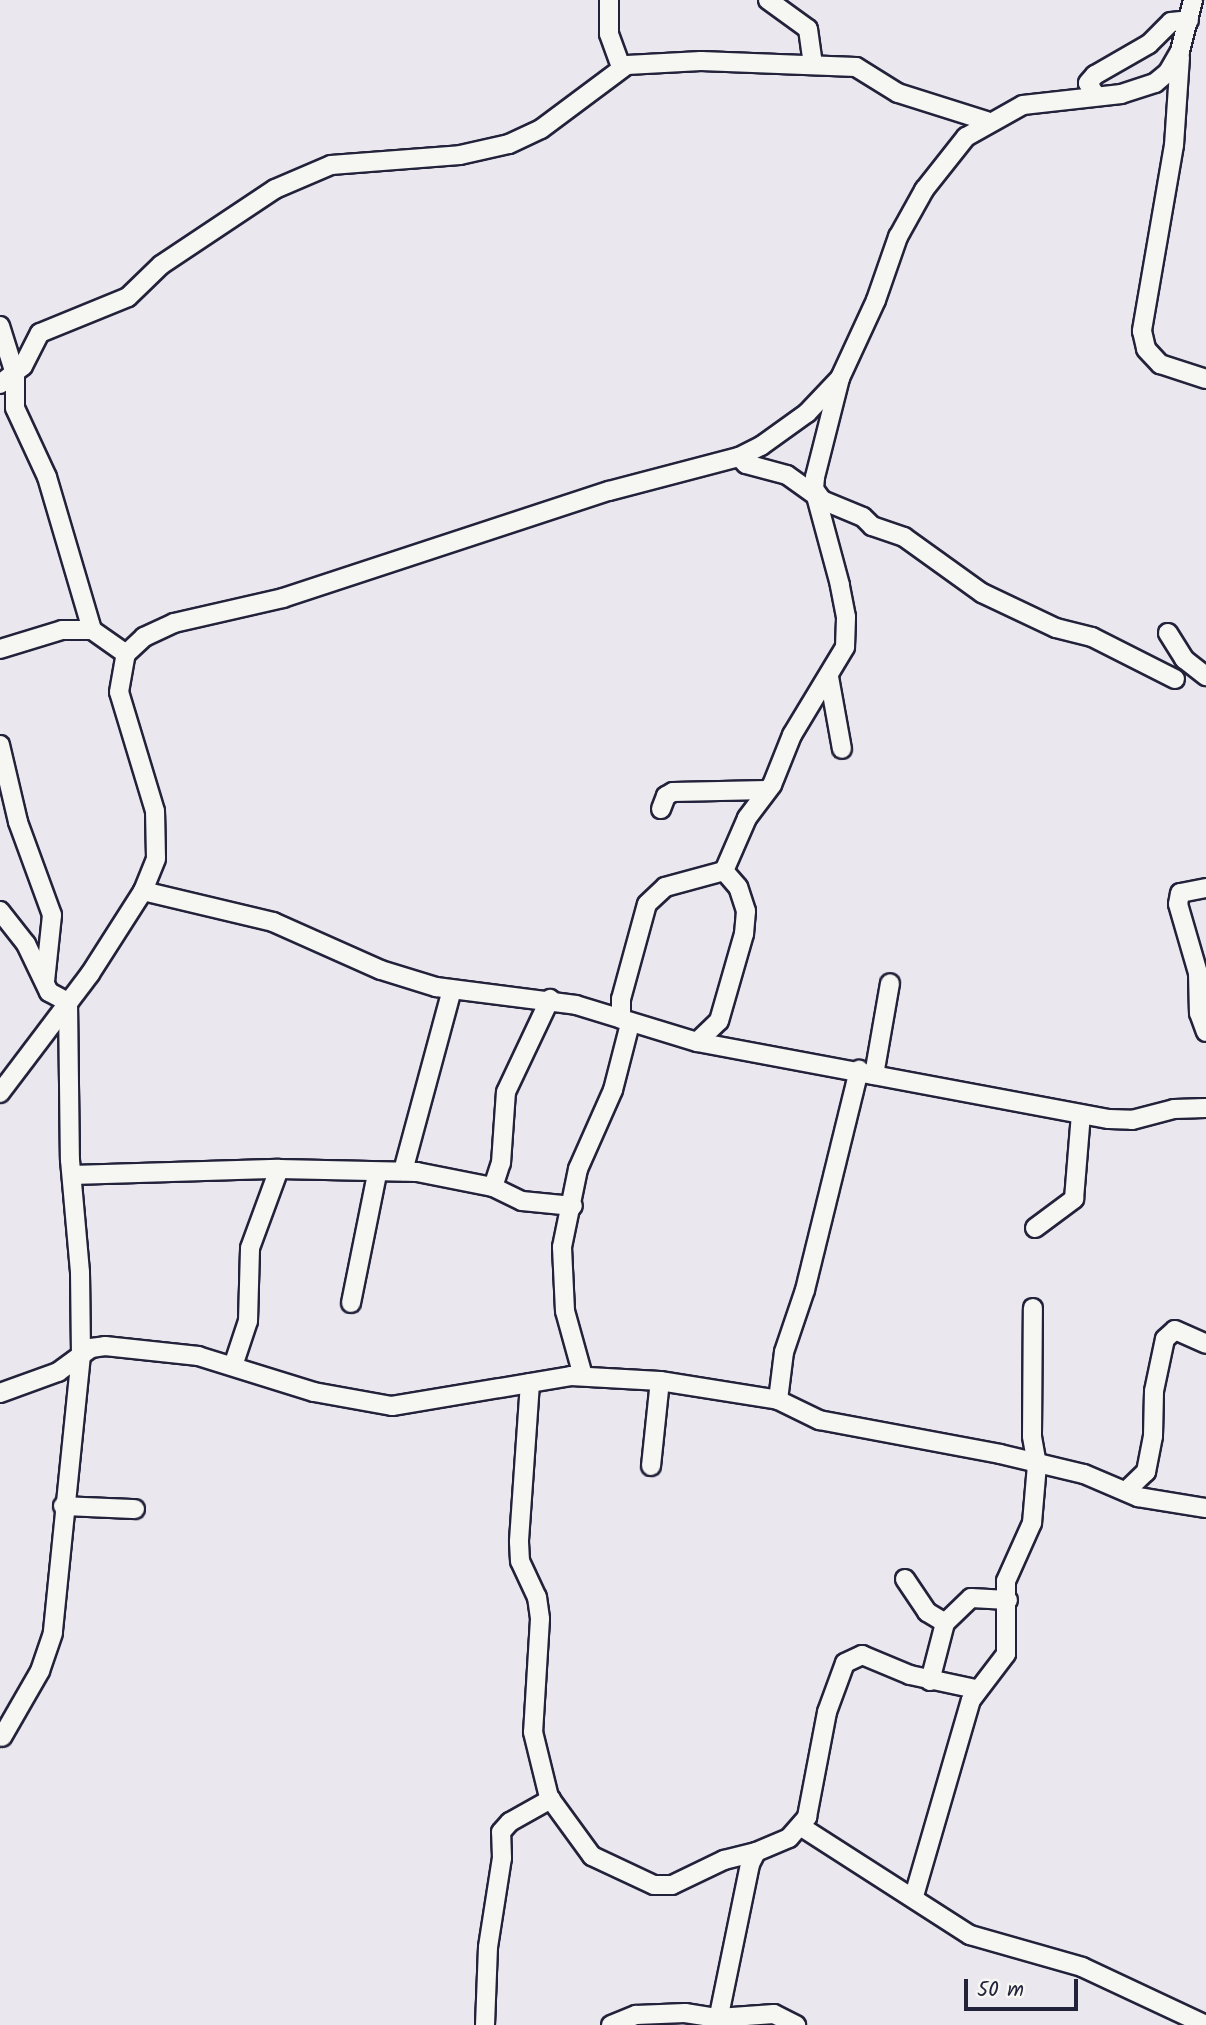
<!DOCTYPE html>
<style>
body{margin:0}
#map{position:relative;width:1206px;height:2025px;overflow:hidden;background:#ebe7ee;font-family:Kalam,sans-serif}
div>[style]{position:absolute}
.roads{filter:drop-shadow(2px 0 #22223b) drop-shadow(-2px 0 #22223b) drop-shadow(0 2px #22223b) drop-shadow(0 -2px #22223b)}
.minor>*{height:18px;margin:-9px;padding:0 9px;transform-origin:9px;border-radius:9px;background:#f6f6f2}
span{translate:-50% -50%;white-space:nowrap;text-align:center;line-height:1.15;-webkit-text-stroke:7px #f6f6f2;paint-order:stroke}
.scale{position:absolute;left:964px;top:1979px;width:114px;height:32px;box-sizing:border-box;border:4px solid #22223b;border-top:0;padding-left:9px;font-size:21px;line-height:24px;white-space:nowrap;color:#22223b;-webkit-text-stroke:5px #f6f6f2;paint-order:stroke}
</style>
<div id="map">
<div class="roads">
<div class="minor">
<i style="left:609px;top:0;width:34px;rotate:90deg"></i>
<i style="left:609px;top:34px;width:35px;rotate:70deg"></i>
<i style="left:768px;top:0;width:49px;rotate:35.9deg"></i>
<i style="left:808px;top:29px;width:36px;rotate:82deg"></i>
<i style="left:1180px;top:57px;width:88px;rotate:93.9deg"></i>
<i style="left:1174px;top:145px;width:189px;rotate:99.8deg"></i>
<i style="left:1142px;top:331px;width:18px;rotate:77deg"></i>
<i style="left:1146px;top:349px;width:21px;rotate:47deg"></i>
<i style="left:1160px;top:364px;width:48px;rotate:18.1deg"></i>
<i style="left:1096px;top:96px;width:15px;rotate:-122deg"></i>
<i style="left:1088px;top:83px;width:11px;rotate:-49deg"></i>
<i style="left:1095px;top:75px;width:62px;rotate:-29.9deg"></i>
<i style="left:1149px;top:44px;width:31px;rotate:-45deg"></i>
<i style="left:1171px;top:22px;width:18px;rotate:-6deg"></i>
<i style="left:0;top:326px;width:50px;rotate:72.6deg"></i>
<i style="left:15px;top:374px;width:34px;rotate:90deg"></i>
<i style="left:15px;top:408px;width:76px;rotate:65.1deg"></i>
<i style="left:47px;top:477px;width:159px;rotate:73.6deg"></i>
<i style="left:0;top:384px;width:29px;rotate:-38deg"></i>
<i style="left:23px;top:366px;width:37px;rotate:-63deg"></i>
<i style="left:40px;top:333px;width:95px;rotate:-22.2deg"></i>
<i style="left:128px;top:297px;width:46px;rotate:-44.1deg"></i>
<i style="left:161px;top:265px;width:137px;rotate:-33.7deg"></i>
<i style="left:275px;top:189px;width:61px;rotate:-23.2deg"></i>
<i style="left:331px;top:165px;width:129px;rotate:-4.4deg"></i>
<i style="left:460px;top:155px;width:50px;rotate:-12.7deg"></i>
<i style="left:509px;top:144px;width:35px;rotate:-25deg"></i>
<i style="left:541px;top:129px;width:107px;rotate:-36.7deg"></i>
<i style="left:627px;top:65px;width:74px;rotate:-3.1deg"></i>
<i style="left:701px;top:61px;width:155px;rotate:2.2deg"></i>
<i style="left:856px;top:67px;width:49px;rotate:31.8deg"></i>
<i style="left:898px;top:93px;width:93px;rotate:17.5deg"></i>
<i style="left:739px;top:457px;width:10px;rotate:45deg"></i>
<i style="left:746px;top:464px;width:42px;rotate:15deg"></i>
<i style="left:787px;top:475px;width:43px;rotate:35.5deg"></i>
<i style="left:822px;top:500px;width:44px;rotate:22.5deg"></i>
<i style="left:863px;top:517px;width:13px;rotate:45deg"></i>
<i style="left:872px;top:526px;width:34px;rotate:19deg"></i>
<i style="left:904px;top:537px;width:96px;rotate:35.7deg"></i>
<i style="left:982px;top:593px;width:82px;rotate:25.3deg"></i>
<i style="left:1056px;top:628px;width:37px;rotate:14deg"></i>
<i style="left:1092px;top:637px;width:93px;rotate:26.8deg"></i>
<i style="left:822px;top:500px;width:14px;rotate:-126deg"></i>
<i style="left:814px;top:489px;width:12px;rotate:-85deg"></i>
<i style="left:815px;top:477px;width:102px;rotate:-75.8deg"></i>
<i style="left:1168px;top:633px;width:31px;rotate:58deg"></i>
<i style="left:1184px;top:659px;width:28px;rotate:38deg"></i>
<i style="left:0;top:649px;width:65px;rotate:-17deg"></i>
<i style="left:62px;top:630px;width:30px"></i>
<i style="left:92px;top:630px;width:42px;rotate:35.2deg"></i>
<i style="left:829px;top:677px;width:73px;rotate:79.8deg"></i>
<i style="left:0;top:745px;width:79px;rotate:76.8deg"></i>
<i style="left:18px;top:822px;width:99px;rotate:69.9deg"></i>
<i style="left:52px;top:915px;width:67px;rotate:96deg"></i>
<i style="left:661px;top:809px;width:14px;rotate:-69deg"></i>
<i style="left:666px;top:796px;width:8px;rotate:-30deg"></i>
<i style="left:673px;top:792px;width:94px;rotate:-1.2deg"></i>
<i style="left:724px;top:871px;width:58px;rotate:-66.5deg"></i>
<i style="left:747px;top:818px;width:41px;rotate:-52.9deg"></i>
<i style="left:772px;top:785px;width:54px;rotate:-68.2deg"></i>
<i style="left:792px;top:735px;width:103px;rotate:-58.9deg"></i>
<i style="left:845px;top:647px;width:30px;rotate:-88deg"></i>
<i style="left:846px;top:617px;width:33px;rotate:-101deg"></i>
<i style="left:840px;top:585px;width:92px;rotate:-105.1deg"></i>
<i style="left:1206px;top:888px;width:26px;rotate:169deg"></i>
<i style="left:1180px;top:893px;width:11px;rotate:100deg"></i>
<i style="left:1178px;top:904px;width:72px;rotate:73.8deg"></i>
<i style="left:1198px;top:973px;width:40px;rotate:88.6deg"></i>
<i style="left:1199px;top:1013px;width:20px;rotate:70deg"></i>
<i style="left:143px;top:891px;width:134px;rotate:13.4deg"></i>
<i style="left:273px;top:922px;width:118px;rotate:24deg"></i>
<i style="left:381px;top:970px;width:58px;rotate:17.2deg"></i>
<i style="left:436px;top:987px;width:141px;rotate:7.3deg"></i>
<i style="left:576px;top:1005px;width:127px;rotate:17deg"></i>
<i style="left:697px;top:1042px;width:419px;rotate:10.6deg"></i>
<i style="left:1109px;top:1119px;width:23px;rotate:2deg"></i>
<i style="left:1132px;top:1120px;width:43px;rotate:-14.7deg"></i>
<i style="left:1174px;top:1109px;width:32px;rotate:-2deg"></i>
<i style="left:0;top:911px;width:42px;rotate:51.8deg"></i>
<i style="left:26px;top:944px;width:53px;rotate:64.4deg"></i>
<i style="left:49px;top:992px;width:21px;rotate:28deg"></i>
<i style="left:68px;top:1002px;width:158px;rotate:89.3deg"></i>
<i style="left:70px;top:1160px;width:112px;rotate:84.9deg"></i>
<i style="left:80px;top:1272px;width:83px;rotate:89.3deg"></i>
<i style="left:81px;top:1355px;width:279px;rotate:95.8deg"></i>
<i style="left:53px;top:1633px;width:40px;rotate:108.9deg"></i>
<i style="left:40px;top:1671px;width:76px;rotate:119.9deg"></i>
<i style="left:621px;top:1019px;width:20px;rotate:-90deg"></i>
<i style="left:621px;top:999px;width:98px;rotate:-74.7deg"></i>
<i style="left:647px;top:904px;width:25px;rotate:-43deg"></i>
<i style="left:665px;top:887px;width:61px;rotate:-15.2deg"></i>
<i style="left:697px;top:1042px;width:30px;rotate:-44deg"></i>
<i style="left:719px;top:1021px;width:91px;rotate:-74deg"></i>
<i style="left:744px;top:934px;width:23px;rotate:-85deg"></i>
<i style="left:746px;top:911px;width:25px;rotate:-108deg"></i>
<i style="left:738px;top:887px;width:21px;rotate:-131deg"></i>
<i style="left:874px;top:1075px;width:93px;rotate:-80.1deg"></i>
<i style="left:0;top:1093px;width:149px;rotate:-52.9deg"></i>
<i style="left:90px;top:974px;width:98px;rotate:-57.4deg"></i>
<i style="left:143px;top:891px;width:35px;rotate:-68deg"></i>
<i style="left:156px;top:858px;width:47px;rotate:-91.2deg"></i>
<i style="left:155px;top:811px;width:124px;rotate:-106.8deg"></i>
<i style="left:119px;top:692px;width:39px;rotate:-80deg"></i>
<i style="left:126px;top:654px;width:25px;rotate:-43deg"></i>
<i style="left:144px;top:637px;width:33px;rotate:-25deg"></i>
<i style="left:174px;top:623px;width:112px;rotate:-12.9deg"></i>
<i style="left:283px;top:598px;width:343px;rotate:-18.2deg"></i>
<i style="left:609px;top:491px;width:134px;rotate:-14.7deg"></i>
<i style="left:739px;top:457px;width:25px;rotate:-27deg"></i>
<i style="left:761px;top:446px;width:57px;rotate:-35.7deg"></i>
<i style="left:807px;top:413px;width:48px;rotate:-46.7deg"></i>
<i style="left:840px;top:378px;width:86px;rotate:-65.2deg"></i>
<i style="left:876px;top:300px;width:67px;rotate:-70.8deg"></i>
<i style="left:898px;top:237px;width:54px;rotate:-61deg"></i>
<i style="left:924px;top:190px;width:68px;rotate:-51.6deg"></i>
<i style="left:966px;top:137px;width:65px;rotate:-29.3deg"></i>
<i style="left:1023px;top:105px;width:99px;rotate:-6.4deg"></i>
<i style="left:1121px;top:94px;width:36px;rotate:-18deg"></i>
<i style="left:1155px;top:83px;width:17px;rotate:-40deg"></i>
<i style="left:1168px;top:72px;width:24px;rotate:-60deg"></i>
<i style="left:1180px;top:51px;width:53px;rotate:-75.7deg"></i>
<i style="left:403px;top:1171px;width:188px;rotate:-74.9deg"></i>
<i style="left:72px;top:1175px;width:207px;rotate:-1.7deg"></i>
<i style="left:279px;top:1169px;width:138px;rotate:1.2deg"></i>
<i style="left:417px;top:1172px;width:77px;rotate:11.2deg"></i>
<i style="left:493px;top:1187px;width:32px;rotate:26deg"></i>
<i style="left:522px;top:1201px;width:51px;rotate:5.6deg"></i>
<i style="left:493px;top:1187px;width:25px;rotate:-72deg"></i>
<i style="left:501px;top:1163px;width:71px;rotate:-86deg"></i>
<i style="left:506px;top:1092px;width:103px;rotate:-64.7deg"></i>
<i style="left:1035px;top:1228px;width:49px;rotate:-36.6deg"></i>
<i style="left:1074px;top:1199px;width:85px;rotate:-85.3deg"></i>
<i style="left:351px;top:1303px;width:132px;rotate:-78.6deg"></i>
<i style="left:233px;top:1366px;width:47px;rotate:-71.6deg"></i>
<i style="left:248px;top:1321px;width:73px;rotate:-88.4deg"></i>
<i style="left:250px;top:1248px;width:84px;rotate:-69.8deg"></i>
<i style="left:583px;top:1376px;width:67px;rotate:-105.5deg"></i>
<i style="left:565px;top:1311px;width:64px;rotate:-92.7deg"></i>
<i style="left:562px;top:1247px;width:80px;rotate:-78.4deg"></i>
<i style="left:578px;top:1169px;width:86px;rotate:-66.1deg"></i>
<i style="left:613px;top:1090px;width:68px;rotate:-75.6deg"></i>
<i style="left:530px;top:1383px;width:159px;rotate:94deg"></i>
<i style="left:519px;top:1542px;width:19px;rotate:87deg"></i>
<i style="left:520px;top:1561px;width:40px;rotate:65deg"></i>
<i style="left:537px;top:1597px;width:22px;rotate:82deg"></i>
<i style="left:540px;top:1619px;width:113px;rotate:93.5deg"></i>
<i style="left:533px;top:1732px;width:67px;rotate:76.2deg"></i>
<i style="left:549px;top:1797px;width:73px;rotate:53.9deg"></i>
<i style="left:592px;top:1856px;width:68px;rotate:25.1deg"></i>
<i style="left:654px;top:1885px;width:18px"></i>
<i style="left:672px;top:1885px;width:58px;rotate:-25.7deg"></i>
<i style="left:724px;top:1860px;width:33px;rotate:-14deg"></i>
<i style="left:0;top:1393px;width:62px;rotate:-19.9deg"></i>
<i style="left:58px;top:1372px;width:41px;rotate:-36deg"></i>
<i style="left:91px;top:1348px;width:14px;rotate:-8deg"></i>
<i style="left:105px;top:1346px;width:94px;rotate:6.1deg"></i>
<i style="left:198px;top:1356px;width:121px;rotate:17.2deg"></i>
<i style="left:314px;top:1392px;width:79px;rotate:10.2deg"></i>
<i style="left:392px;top:1406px;width:181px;rotate:-9.5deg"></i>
<i style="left:571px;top:1376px;width:89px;rotate:3.2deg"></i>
<i style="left:660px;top:1381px;width:120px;rotate:9.1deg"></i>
<i style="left:778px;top:1400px;width:46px;rotate:26deg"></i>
<i style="left:819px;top:1420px;width:184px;rotate:10.6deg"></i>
<i style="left:1000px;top:1454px;width:86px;rotate:13.4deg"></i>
<i style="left:1084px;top:1474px;width:59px;rotate:23.1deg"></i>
<i style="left:1138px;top:1497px;width:69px;rotate:9.2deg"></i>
<i style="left:778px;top:1400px;width:48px;rotate:-82.9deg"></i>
<i style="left:784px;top:1352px;width:65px;rotate:-71.3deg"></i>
<i style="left:805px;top:1290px;width:227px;rotate:-76.2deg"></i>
<i style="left:651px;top:1466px;width:85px;rotate:-84deg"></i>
<i style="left:1126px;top:1491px;width:28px;rotate:-44deg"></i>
<i style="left:1146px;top:1472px;width:37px;rotate:-79deg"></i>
<i style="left:1153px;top:1436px;width:45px;rotate:-88.7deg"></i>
<i style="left:1154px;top:1391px;width:53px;rotate:-78.1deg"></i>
<i style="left:1165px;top:1339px;width:13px;rotate:-42deg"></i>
<i style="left:1175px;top:1330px;width:34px;rotate:24deg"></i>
<i style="left:63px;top:1506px;width:72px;rotate:2.4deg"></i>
<i style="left:905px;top:1579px;width:40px;rotate:56deg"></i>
<i style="left:927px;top:1612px;width:21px;rotate:31deg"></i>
<i style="left:945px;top:1623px;width:60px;rotate:104.5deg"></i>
<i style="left:945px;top:1623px;width:36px;rotate:-44deg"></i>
<i style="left:971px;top:1598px;width:37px;rotate:3deg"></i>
<i style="left:800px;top:1826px;width:202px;rotate:32.7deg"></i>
<i style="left:970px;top:1935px;width:116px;rotate:15.9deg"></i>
<i style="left:1082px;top:1967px;width:137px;rotate:25.1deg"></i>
<i style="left:914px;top:1896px;width:204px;rotate:-73.8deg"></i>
<i style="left:971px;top:1700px;width:58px;rotate:-52.7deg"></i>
<i style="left:1006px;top:1654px;width:73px;rotate:-90deg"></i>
<i style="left:1006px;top:1581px;width:64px;rotate:-65.9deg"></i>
<i style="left:1032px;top:1523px;width:58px;rotate:-85.1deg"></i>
<i style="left:1037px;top:1465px;width:29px;rotate:-100deg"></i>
<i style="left:1032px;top:1436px;width:128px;rotate:-89.6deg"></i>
<i style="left:485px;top:2025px;width:78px;rotate:-87.8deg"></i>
<i style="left:488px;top:1947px;width:90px;rotate:-81.1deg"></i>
<i style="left:502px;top:1858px;width:26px;rotate:-92deg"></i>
<i style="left:501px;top:1832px;width:13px;rotate:-48deg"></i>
<i style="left:510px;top:1822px;width:47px;rotate:-29.3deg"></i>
<i style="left:611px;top:2025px;width:27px;rotate:-22deg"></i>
<i style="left:636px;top:2015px;width:49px;rotate:-2.3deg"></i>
<i style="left:685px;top:2013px;width:33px;rotate:9deg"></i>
<i style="left:718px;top:2018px;width:56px;rotate:-4.1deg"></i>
<i style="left:774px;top:2014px;width:25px;rotate:27deg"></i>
<i style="left:717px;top:2025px;width:164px;rotate:-78.4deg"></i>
<i style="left:750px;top:1864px;width:13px;rotate:-63deg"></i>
<i style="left:756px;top:1852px;width:36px;rotate:-23deg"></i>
<i style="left:789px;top:1838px;width:28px;rotate:-49deg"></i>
<i style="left:807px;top:1817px;width:107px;rotate:-79.2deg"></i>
<i style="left:827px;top:1712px;width:52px;rotate:-69.8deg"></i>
<i style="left:845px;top:1663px;width:19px;rotate:-25deg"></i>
<i style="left:862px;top:1655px;width:52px;rotate:22.6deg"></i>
<i style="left:910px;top:1675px;width:67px;rotate:12deg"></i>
</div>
</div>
<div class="scale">50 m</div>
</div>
